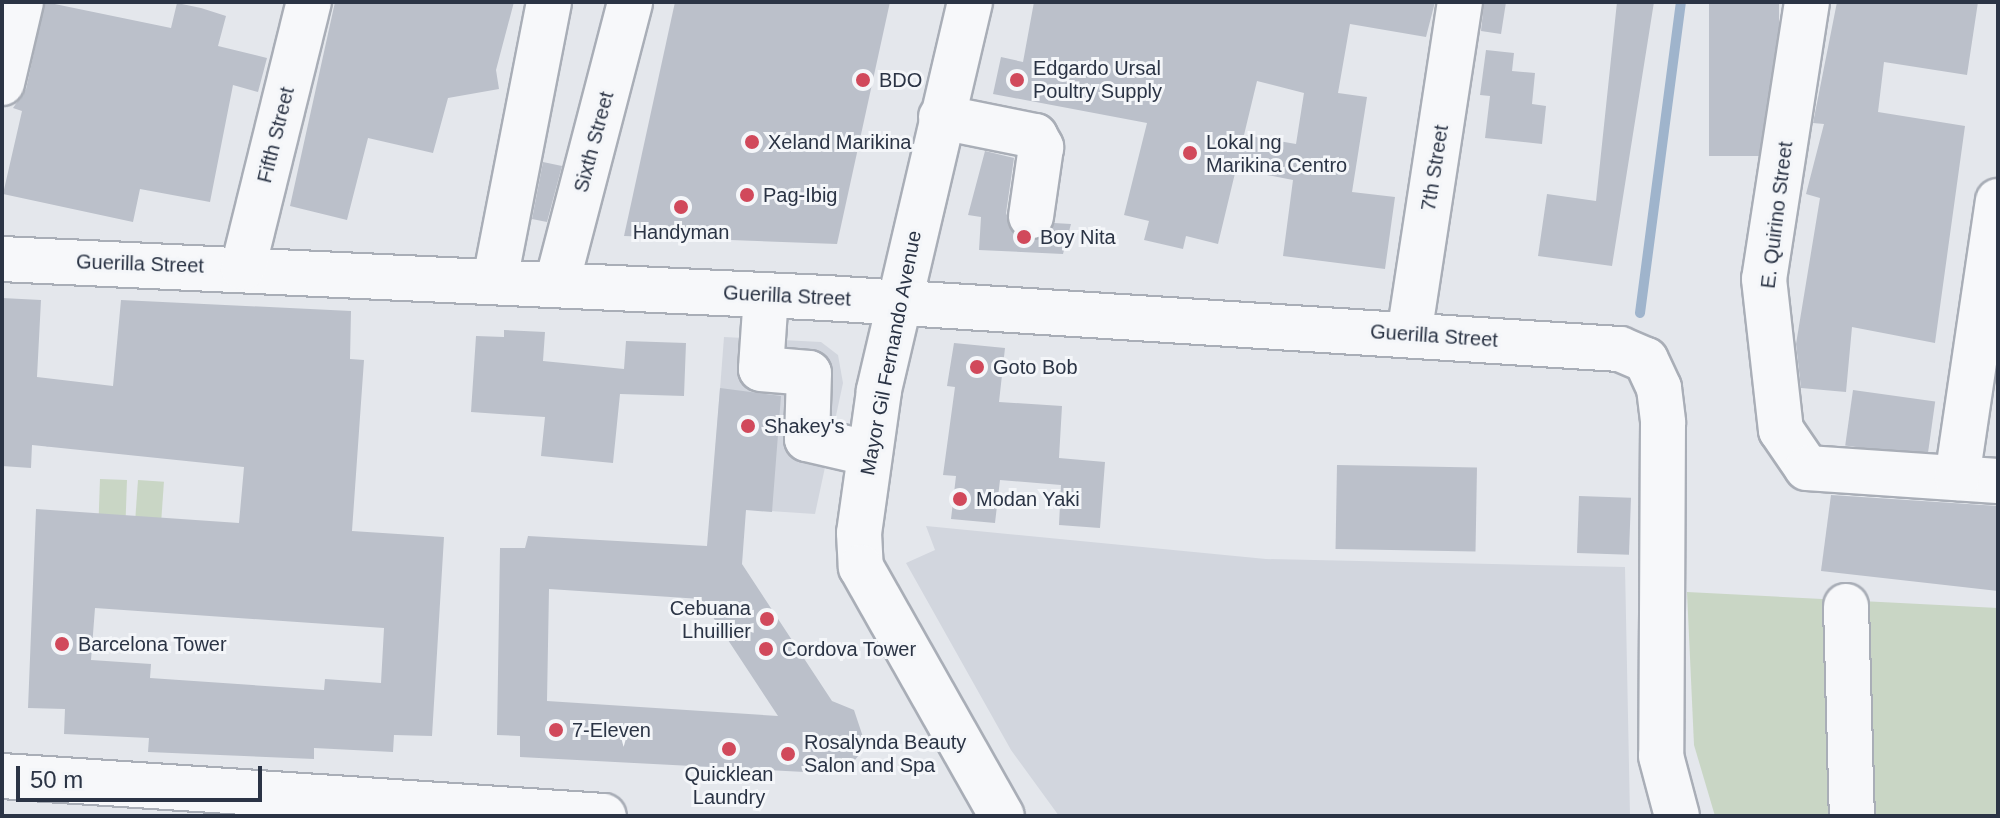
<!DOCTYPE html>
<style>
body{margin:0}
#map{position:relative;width:2000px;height:818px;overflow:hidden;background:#e4e7ec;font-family:Helvetica,sans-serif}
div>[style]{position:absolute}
.built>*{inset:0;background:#d2d6de}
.green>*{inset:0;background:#c9d6c5;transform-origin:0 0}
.stream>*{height:10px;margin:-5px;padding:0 5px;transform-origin:5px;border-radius:5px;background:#9fb4cc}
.building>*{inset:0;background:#bbc0ca;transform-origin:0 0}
.roads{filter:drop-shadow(2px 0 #a9aeb7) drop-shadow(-2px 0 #a9aeb7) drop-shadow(0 2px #a9aeb7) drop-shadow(0 -2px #a9aeb7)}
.minor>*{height:44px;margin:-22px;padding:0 22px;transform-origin:22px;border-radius:22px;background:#f7f8fa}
.dots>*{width:22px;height:22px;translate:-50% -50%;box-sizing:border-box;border:4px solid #f4f6f9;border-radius:50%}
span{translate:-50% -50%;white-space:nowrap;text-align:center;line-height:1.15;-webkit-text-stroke:6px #f4f6f9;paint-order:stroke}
.poi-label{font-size:20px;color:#2b3445}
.left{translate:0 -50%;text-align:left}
.right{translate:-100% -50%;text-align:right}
.street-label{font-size:20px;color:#2b3445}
.frame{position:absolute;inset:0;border:4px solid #2b3445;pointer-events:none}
.scale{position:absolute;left:16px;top:766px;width:246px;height:36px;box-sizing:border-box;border:4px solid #2b3445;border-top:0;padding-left:10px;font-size:24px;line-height:28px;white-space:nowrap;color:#2b3445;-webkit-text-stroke:6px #f4f6f9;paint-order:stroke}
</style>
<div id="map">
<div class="built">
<i style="clip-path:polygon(724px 337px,821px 342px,838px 355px,843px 383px,815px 514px,711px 507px)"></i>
<i style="clip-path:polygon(926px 526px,1266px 559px,1625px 567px,1630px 816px,1059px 816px,1011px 750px,906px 563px,935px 550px)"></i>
</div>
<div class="green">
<i style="left:100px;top:479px;width:27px;height:59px;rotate:2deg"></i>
<i style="left:138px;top:480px;width:26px;height:60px;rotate:4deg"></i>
<i style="clip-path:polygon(1687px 592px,1998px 608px,1998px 816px,1715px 816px,1694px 745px)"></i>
</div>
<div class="stream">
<i style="left:1640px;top:313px;width:314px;rotate:-82.5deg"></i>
</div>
<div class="building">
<i style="clip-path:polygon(45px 2px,171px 28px,177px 3px,201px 8px,226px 16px,218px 46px,267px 58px,258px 92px,233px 85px,210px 202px,140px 189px,133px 222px,3px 194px,22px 111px,13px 108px,26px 89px)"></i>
<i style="clip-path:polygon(335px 2px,514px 2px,496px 70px,499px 89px,448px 98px,433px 153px,368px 138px,347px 220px,290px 206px)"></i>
<i style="clip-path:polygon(675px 2px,890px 2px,837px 244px,624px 236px)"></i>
<i style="clip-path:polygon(evenodd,1034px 2px,1435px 2px,1426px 37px,1350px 24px,1338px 93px,1367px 97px,1352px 192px,1395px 197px,1385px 269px,1283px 256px,1293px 180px,1236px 169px,1218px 244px,1186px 236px,1183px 249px,1144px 240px,1149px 221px,1124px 215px,1147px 123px,993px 94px,1001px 57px,1023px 62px,1034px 2px,1257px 81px,1304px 93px,1296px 144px,1244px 135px,1257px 81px)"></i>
<i style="clip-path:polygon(1484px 2px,1506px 2px,1501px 34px,1481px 31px)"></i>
<i style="clip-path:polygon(1617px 2px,1654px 2px,1612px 266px,1538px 256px,1547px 194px,1596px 201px)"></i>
<i style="left:1709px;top:2px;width:70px;height:154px"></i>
<i style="clip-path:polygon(1837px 2px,1978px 2px,1967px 75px,1884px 62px,1878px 112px,1965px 126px,1935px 343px,1852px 327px,1846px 392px,1801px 388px,1796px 344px,1820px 198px,1806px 194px,1824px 124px,1813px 123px)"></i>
<i style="clip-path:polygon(1486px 50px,1514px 53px,1512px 71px,1535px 73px,1532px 104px,1546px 106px,1542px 144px,1485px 138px,1490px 96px,1480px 95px)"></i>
<i style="clip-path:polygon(985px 151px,1014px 158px,1006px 213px,1015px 235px,1040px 239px,1054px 223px,1071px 224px,1063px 254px,979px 250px,981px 217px,968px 215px)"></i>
<i style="clip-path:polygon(543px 162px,562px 166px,547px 222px,532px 219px)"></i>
<i style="clip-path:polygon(evenodd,2px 298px,41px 300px,37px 377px,113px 386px,121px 300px,351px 311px,350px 359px,364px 360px,352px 531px,444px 537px,432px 736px,394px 735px,393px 752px,314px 748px,314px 759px,148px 752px,149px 738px,64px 734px,65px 709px,28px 708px,36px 509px,239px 523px,244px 467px,32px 445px,31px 468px,2px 466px,2px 298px,95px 608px,384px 628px,381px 683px,325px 679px,324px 690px,150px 678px,151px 664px,91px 660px,95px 608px)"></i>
<i style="clip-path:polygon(504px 330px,545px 332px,543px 361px,624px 369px,626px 341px,686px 343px,684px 396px,620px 394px,613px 463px,541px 456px,545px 417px,471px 412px,476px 336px,504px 337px)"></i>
<i style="clip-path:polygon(954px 343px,1005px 348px,999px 402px,1062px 406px,1059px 458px,1105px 462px,1100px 528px,1059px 525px,1061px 485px,1000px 480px,995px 523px,951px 519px,956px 476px,943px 475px,955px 387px,947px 386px)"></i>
<i style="clip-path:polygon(evenodd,720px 388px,781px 396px,772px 512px,746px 510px,742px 564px,832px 701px,854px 710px,866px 746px,847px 770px,824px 773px,520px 757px,520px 736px,497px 735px,500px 548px,525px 548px,528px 536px,707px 546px,720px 388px,549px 589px,701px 599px,778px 716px,547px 701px,549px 589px)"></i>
<i style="left:1853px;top:390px;width:83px;height:56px;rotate:8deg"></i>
<i style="left:1337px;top:465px;width:140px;height:84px;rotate:1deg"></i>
<i style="clip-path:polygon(1831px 495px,1998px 506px,1998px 591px,1821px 571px)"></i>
<i style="left:1579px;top:496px;width:52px;height:57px;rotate:2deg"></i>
</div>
<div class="roads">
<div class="minor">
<i style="left:970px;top:2px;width:400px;rotate:103.2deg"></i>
<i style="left:879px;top:391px;width:143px;rotate:98deg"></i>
<i style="left:859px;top:533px;width:34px;rotate:87deg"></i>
<i style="left:861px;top:567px;width:286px;rotate:60.5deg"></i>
<i style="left:1807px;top:2px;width:280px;rotate:98.8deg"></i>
<i style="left:1764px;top:279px;width:152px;rotate:83.6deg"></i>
<i style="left:1781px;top:430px;width:46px;rotate:55.6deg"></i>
<i style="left:1807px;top:468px;width:191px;rotate:3.9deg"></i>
<i style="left:2px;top:83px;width:83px;rotate:-76.8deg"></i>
<i style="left:941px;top:117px;width:96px;rotate:11.4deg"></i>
<i style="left:1035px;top:136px;width:13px;rotate:61deg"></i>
<i style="left:1041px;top:147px;width:70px;rotate:98.2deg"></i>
<i style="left:2px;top:259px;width:825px;rotate:2.71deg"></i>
<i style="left:826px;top:298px;width:796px;rotate:3.68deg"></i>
<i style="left:1620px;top:349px;width:28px;rotate:23deg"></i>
<i style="left:1646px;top:360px;width:31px;rotate:65deg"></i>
<i style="left:1659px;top:388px;width:35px;rotate:83deg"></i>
<i style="left:1663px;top:423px;width:333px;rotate:90.3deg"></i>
<i style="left:1661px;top:756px;width:62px;rotate:75.1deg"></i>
<i style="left:243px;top:268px;width:274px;rotate:-76.1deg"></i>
<i style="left:495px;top:280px;width:283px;rotate:-79deg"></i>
<i style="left:557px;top:283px;width:290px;rotate:-75.4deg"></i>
<i style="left:766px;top:295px;width:74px;rotate:93.9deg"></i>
<i style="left:761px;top:369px;width:48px;rotate:4.8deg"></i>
<i style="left:809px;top:373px;width:66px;rotate:91.7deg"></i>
<i style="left:807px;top:439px;width:62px;rotate:13.1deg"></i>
<i style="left:1409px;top:335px;width:337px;rotate:-81.3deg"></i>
<i style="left:1957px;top:478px;width:280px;rotate:-81.6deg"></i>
<i style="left:1846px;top:606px;width:210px;rotate:88.4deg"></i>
<i style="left:2px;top:776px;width:603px;rotate:3.8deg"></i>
</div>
</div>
<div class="dots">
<i style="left:863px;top:80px;background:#d1495b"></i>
<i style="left:1017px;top:80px;background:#d1495b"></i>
<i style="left:752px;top:142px;background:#d1495b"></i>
<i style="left:1190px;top:153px;background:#d1495b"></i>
<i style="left:747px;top:195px;background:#d1495b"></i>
<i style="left:681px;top:207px;background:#d1495b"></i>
<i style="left:1024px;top:237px;background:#d1495b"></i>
<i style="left:977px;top:367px;background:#d1495b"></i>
<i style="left:748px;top:426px;background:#d1495b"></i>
<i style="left:960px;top:499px;background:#d1495b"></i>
<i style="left:767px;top:619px;background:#d1495b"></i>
<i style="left:62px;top:644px;background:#d1495b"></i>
<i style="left:766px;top:649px;background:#d1495b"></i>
<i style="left:556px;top:730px;background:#d1495b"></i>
<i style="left:729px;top:749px;background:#d1495b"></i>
<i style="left:788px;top:754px;background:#d1495b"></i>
</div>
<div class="poi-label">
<span class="left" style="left:1033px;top:80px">Edgardo Ursal<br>Poultry Supply</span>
<span class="left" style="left:879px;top:80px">BDO</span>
<span class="left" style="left:768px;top:142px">Xeland Marikina</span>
<span class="left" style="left:1206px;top:154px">Lokal ng<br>Marikina Centro</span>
<span class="left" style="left:763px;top:195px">Pag-Ibig</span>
<span style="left:681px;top:232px">Handyman</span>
<span class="left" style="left:1040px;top:237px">Boy Nita</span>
<span class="left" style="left:993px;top:367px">Goto Bob</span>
<span class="left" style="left:764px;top:426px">Shakey's</span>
<span class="left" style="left:976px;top:499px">Modan Yaki</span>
<span class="right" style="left:751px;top:620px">Cebuana<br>Lhuillier</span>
<span class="left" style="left:78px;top:644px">Barcelona Tower</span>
<span class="left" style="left:782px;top:649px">Cordova Tower</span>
<span class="left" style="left:572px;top:730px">7-Eleven</span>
<span class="left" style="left:804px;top:754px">Rosalynda Beauty<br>Salon and Spa</span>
<span style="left:729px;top:786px">Quicklean<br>Laundry</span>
</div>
<div class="street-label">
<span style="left:276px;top:135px;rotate:-76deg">Fifth Street</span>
<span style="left:594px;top:142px;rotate:-75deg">Sixth Street</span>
<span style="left:1435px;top:168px;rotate:-81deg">7th Street</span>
<span style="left:1777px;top:215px;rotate:-83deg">E. Quirino Street</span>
<span style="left:140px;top:264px;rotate:2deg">Guerilla Street</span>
<span style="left:787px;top:296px;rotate:3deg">Guerilla Street</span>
<span style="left:1434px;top:336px;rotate:4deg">Guerilla Street</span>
<span style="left:891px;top:353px;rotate:-79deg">Mayor Gil Fernando Avenue</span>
</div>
<div class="frame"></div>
<div class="scale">50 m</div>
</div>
